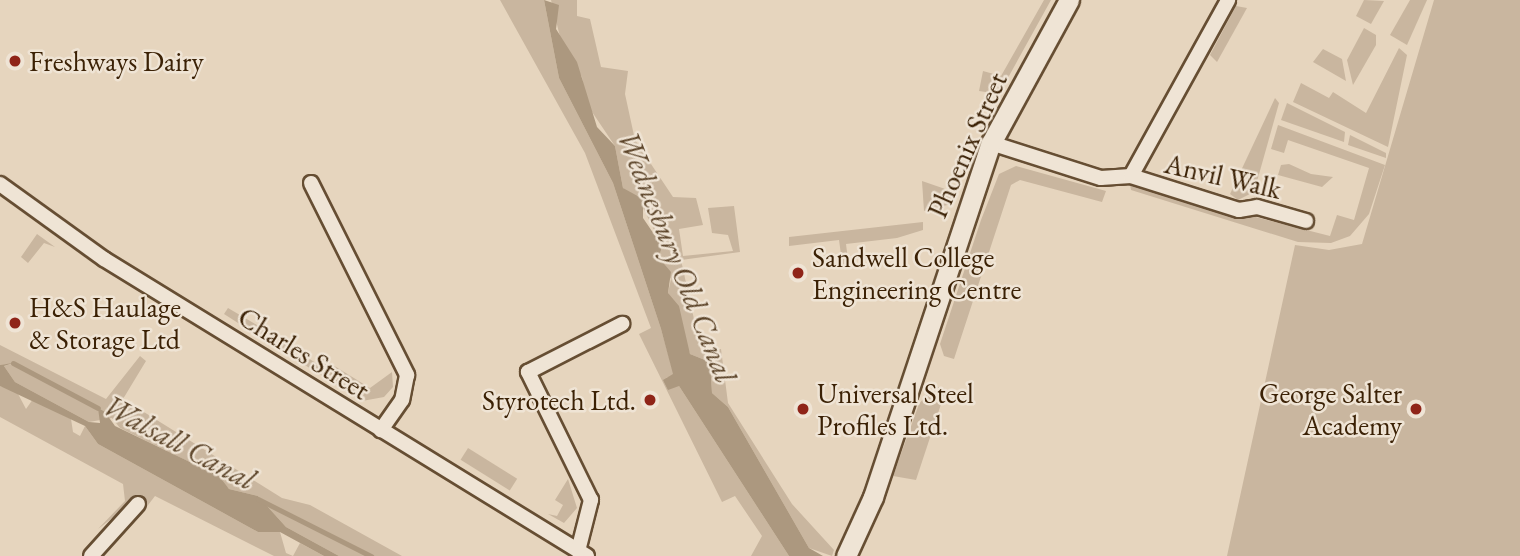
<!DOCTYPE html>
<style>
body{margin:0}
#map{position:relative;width:1520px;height:556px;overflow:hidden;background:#e6d5be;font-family:"EB Garamond",serif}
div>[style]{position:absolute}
.green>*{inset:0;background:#c9b69f;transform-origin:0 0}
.water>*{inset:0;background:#ac987f}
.stream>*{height:5px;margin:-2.5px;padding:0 2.5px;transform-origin:2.5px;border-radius:2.5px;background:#ac987f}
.roads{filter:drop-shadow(2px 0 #664e33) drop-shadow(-2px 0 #664e33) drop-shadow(0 2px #664e33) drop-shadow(0 -2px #664e33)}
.street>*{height:14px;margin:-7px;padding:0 7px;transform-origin:7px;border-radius:7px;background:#efe4d5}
.secondary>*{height:19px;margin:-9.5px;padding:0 9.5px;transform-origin:9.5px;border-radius:9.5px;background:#efe4d5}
.dots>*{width:19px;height:19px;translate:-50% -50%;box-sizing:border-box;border:4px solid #efe4d5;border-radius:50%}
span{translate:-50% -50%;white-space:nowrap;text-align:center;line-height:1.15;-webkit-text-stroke:5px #efe4d5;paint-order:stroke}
.poi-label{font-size:28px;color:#3b2105}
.left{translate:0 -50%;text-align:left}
.right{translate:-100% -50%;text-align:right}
.street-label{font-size:28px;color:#3b2105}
.water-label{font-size:30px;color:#5d452a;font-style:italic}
</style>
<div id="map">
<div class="green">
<i style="clip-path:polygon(500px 0,544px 0,559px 78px,613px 183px,661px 329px,674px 375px,666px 378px,679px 386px,789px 556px,751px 556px,762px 536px,735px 496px,722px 502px,639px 334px,651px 328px,585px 153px)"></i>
<i style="clip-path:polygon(551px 0,577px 0,577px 16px,590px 19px,601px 67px,628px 71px,625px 94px,635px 140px,673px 197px,696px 198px,703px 225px,679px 229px,683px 256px,733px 251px,728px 235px,712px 233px,708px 208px,734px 206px,740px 252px,681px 260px,701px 351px,721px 349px,728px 403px,792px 504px,834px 550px,832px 556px,809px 548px,728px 407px,712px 393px,710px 362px,690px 354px,668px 293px,671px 279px,659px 258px,662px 246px,642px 206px,623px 188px,615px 146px,586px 103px,582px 77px,561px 41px)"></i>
<i style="clip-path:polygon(1044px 0,1051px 0,999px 94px,979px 91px,983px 71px,1001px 76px)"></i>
<i style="clip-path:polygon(1364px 0,1384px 1px,1371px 24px,1356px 16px)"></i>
<i style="clip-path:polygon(1410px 0,1427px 0,1407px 45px,1390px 35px)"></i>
<i style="clip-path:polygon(1434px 0,1520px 0,1520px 556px,1227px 556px,1295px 245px,1329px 250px,1362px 244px)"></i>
<i style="clip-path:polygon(1236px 6px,1247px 8px,1217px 62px,1210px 55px)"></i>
<i style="clip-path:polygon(1364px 28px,1376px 35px,1376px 45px,1353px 85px,1347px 60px)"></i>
<i style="clip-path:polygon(1399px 48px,1407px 55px,1388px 147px,1293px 102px,1301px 83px,1329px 98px,1333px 92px,1366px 113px)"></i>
<i style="clip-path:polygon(1323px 49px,1342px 59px,1346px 81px,1313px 62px)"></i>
<i style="clip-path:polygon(1275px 98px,1279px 103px,1254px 192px,1238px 200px,1230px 194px)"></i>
<i style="clip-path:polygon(1287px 103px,1345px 132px,1344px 142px,1281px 120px)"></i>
<i style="clip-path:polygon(1278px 125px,1385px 165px,1369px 214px,1350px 236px,1331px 243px,1298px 242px,1131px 190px,1130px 185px,1330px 236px,1337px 215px,1354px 220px,1369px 168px,1288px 140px,1284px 153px,1271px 149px)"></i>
<i style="clip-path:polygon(1350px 135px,1386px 153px,1386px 158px,1348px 145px)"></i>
<i style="clip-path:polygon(1289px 164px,1311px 174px,1333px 177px,1322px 187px,1278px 175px,1281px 165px)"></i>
<i style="clip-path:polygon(1016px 166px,1106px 191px,1102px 202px,1020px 180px,1011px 185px,954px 359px,944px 356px,940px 344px,981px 220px,999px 174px)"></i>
<i style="clip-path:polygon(922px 181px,954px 192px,951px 204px,924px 211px)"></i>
<i style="clip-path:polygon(923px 222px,923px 230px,897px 238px,846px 244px,849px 268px,843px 269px,839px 240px,789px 246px,789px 237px)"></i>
<i style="clip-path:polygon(37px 234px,55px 247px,44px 243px,28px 263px,21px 257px)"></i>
<i style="clip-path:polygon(228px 308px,269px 332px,290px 346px,285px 353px,224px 314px)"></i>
<i style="clip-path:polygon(0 345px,106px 399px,140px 356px,146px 361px,123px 399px,282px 498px,310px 505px,402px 556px,339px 556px,286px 527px,258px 496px,229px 489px,214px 474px,120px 428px,112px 418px,89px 422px,15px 382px,4px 366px,11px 364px,0 365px)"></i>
<i style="clip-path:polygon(303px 355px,316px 363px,320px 357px,370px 388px,392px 372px,393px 387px,384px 397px,362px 401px,300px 362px)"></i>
<i style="clip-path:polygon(0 386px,16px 390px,26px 409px,33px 399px,71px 419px,73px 432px,80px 436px,85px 426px,98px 444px,258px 532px,280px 532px,286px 553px,293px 556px,300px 543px,324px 556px,274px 556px,155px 496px,145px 509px,133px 502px,98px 529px,125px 501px,123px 484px,0 417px)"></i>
<i style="clip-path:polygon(934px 386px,946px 389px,916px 480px,893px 476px,919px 404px)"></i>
<i style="left:468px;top:448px;width:58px;height:14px;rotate:32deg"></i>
<i style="clip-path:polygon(568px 479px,577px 508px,564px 523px,548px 514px,557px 516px,563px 505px,555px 500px)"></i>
</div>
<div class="water">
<i style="clip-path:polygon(544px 0,559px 5px,556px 29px,577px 62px,597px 127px,615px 146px,623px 188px,643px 199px,643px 218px,662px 246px,659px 258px,671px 272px,668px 293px,679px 306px,690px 354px,710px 362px,712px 393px,728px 407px,809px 548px,823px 556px,789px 556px,679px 386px,668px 390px,663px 380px,673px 374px,661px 329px,613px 183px,559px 78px)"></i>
<i style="clip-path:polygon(13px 363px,4px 366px,15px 382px,89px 422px,100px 423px,98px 408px,105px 412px,115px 426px,219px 476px,229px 489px,258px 496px,286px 527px,339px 556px,324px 556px,280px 532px,258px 532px,98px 444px,85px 426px,0 386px,0 365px)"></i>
</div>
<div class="stream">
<i style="left:13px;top:363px;width:96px;rotate:27.9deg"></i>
<i style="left:258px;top:499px;width:127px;rotate:26.8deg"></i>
</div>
<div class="roads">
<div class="street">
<i style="left:991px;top:143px;width:115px;rotate:17.7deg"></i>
<i style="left:1101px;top:178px;width:30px;rotate:-4deg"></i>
<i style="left:1131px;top:176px;width:201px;rotate:-61.1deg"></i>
<i style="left:1131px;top:176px;width:113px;rotate:17.5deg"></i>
<i style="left:1239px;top:210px;width:18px;rotate:-9deg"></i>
<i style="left:1257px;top:207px;width:51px;rotate:15.9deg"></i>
<i style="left:311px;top:183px;width:215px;rotate:63.4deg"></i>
<i style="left:407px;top:375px;width:25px;rotate:101deg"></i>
<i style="left:402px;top:400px;width:37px;rotate:125deg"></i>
<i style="left:0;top:184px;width:128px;rotate:35.8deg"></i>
<i style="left:104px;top:259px;width:567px;rotate:31.59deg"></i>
<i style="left:578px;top:551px;width:53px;rotate:-75.7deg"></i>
<i style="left:591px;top:500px;width:143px;rotate:-116.2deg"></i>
<i style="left:528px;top:372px;width:106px;rotate:-27.1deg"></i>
<i style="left:91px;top:556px;width:70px;rotate:-47.9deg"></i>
</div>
<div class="secondary">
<i style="left:846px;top:556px;width:65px;rotate:-65.4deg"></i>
<i style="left:873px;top:497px;width:373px;rotate:-71.6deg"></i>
<i style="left:991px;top:143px;width:163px;rotate:-61.4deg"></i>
</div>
</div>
<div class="dots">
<i style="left:15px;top:61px;background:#8f2418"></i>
<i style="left:798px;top:273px;background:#8f2418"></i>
<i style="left:15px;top:323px;background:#8f2418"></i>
<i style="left:650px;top:400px;background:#8f2418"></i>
<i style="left:803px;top:409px;background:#8f2418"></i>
<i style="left:1416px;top:409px;background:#8f2418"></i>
</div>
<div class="poi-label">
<span class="left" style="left:29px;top:61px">Freshways Dairy</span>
<span class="left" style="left:812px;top:273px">Sandwell College<br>Engineering Centre</span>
<span class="left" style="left:29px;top:323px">H&amp;S Haulage<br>&amp; Storage Ltd</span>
<span class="left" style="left:817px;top:409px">Universal Steel<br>Profiles Ltd.</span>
<span class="right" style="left:1402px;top:409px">George Salter<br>Academy</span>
<span class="right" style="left:636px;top:400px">Styrotech Ltd.</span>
</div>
<div class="street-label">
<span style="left:967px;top:145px;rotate:-66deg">Phoenix Street</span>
<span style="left:1223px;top:176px;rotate:13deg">Anvil Walk</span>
<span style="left:304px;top:353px;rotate:32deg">Charles Street</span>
</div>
<div class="water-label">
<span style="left:676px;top:257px;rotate:68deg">Wednesbury Old Canal</span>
<span style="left:179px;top:443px;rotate:28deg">Walsall Canal</span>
</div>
</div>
